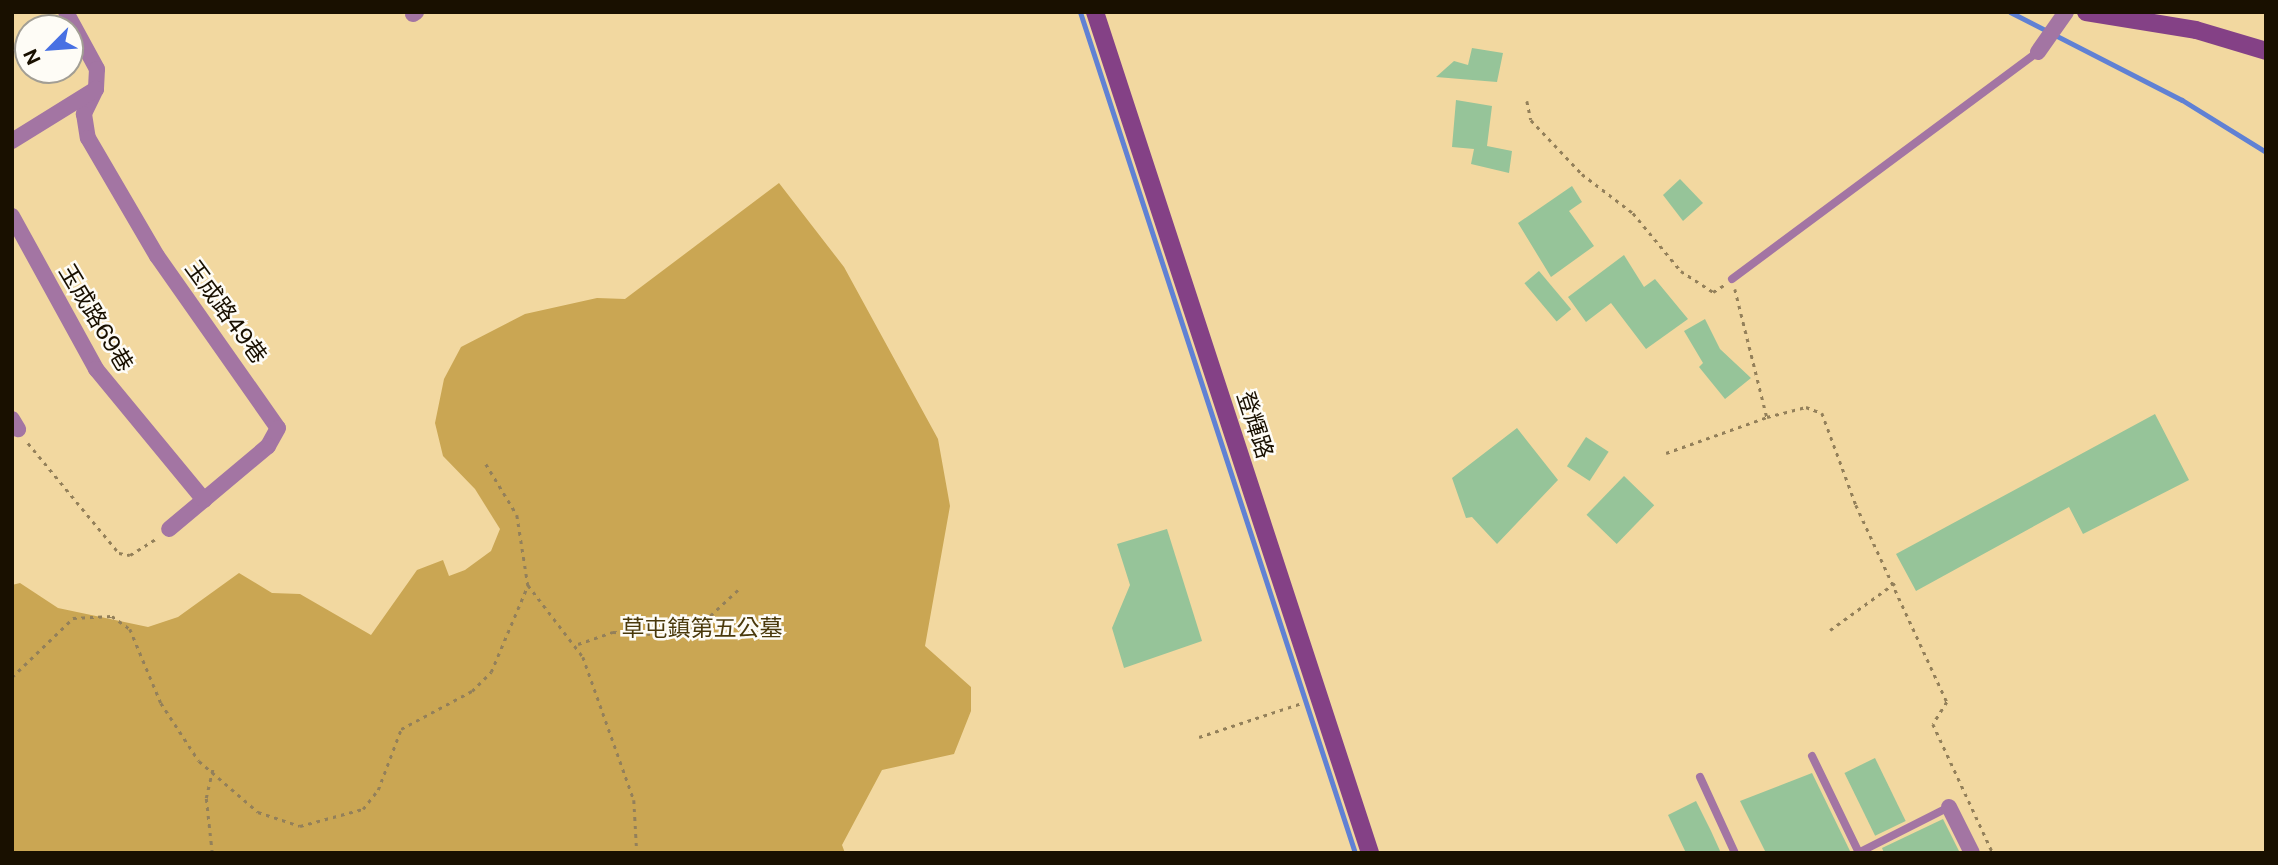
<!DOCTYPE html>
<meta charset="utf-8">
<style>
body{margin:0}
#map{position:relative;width:2278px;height:865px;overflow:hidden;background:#f2d8a0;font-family:"Public Sans","Noto Sans TC",sans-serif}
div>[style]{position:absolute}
.green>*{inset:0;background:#caa653}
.stream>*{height:5px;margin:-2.5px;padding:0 2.5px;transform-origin:2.5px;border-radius:2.5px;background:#6081d4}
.building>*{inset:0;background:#96c499;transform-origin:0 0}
.path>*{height:2.5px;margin-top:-1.25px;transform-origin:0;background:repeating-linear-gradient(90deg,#93805a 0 3.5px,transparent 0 8.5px)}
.lane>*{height:8px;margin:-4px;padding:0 4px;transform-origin:4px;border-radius:4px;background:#a375a3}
.street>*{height:16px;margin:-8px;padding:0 8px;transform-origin:8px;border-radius:8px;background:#a375a3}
.secondary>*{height:18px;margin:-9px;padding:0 9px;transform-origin:9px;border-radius:9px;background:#844186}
span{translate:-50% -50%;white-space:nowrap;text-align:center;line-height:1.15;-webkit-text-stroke:5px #fefcf6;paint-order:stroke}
.street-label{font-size:23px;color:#191000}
.park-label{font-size:23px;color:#4a390b}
.frame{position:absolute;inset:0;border:14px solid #191000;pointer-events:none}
.north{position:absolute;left:14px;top:14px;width:70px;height:70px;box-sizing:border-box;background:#fefcf6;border:2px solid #a29e94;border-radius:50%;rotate:245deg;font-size:19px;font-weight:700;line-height:28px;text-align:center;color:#191000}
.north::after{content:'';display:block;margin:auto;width:24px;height:32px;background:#4870e3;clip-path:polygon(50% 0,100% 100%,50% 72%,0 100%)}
</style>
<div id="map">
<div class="green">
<i style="clip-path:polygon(779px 183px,844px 267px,938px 439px,950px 506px,925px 646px,971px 687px,971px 711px,954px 754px,882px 770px,842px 845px,845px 853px,12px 853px,12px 585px,20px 583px,58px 608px,148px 627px,178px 617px,239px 573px,272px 593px,300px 594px,371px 635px,417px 570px,443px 560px,449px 576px,465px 570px,491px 551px,500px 529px,475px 489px,443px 456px,435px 423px,444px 379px,461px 347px,525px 314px,597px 298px,625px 299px)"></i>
</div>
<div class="stream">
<i style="left:1080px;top:12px;width:885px;rotate:71.89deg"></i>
<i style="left:2010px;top:12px;width:193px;rotate:27.1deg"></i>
<i style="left:2182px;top:100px;width:99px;rotate:31.8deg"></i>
</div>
<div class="building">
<i style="clip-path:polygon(1472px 48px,1503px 53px,1497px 82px,1436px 77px,1454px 61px,1468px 65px)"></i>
<i style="clip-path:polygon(1456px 100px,1492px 106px,1487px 146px,1512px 151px,1509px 173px,1471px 164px,1474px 149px,1452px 147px)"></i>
<i style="clip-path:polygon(1680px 179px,1703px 203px,1683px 221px,1663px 195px)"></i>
<i style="clip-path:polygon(1572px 186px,1582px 202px,1569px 211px,1594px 246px,1551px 277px,1518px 223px)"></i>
<i style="clip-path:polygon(1624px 255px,1644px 287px,1655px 279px,1688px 319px,1646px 349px,1611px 303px,1586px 322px,1568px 297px)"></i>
<i style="left:1539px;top:271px;width:50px;height:19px;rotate:50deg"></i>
<i style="clip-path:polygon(1705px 319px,1720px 349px,1751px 378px,1725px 399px,1699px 367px,1703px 363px,1684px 331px)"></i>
<i style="clip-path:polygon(2155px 414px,2189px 480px,2083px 534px,2069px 507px,1916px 591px,1896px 554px)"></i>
<i style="clip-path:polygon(1517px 428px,1558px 480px,1497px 544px,1472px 517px,1466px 518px,1452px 478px)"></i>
<i style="left:1586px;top:437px;width:27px;height:35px;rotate:33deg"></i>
<i style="left:1624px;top:476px;width:42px;height:54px;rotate:44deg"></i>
<i style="clip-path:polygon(1167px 529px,1202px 641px,1124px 668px,1112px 628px,1130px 585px,1117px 544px)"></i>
<i style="left:1875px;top:758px;width:70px;height:34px;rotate:64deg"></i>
<i style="clip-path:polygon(1812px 773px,1851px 853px,1766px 853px,1740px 801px)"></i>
<i style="clip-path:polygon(1696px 801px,1711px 831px,1721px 853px,1686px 853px,1668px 815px)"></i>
<i style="clip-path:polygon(1943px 819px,1960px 853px,1884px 853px,1882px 848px)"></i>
</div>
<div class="path">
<i style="left:1527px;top:101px;width:19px;rotate:78deg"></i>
<i style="left:1531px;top:120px;width:74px;rotate:46.6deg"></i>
<i style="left:1582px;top:174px;width:64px;rotate:37.4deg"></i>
<i style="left:1633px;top:213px;width:75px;rotate:50.4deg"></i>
<i style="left:1681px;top:271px;width:38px;rotate:33deg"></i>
<i style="left:1713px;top:292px;width:13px;rotate:-32deg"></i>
<i style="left:1735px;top:289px;width:132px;rotate:76deg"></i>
<i style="left:28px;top:443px;width:143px;rotate:50.4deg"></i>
<i style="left:119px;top:553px;width:11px;rotate:10deg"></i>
<i style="left:130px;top:555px;width:32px;rotate:-32deg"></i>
<i style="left:1666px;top:453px;width:107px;rotate:-19.6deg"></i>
<i style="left:1767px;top:417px;width:40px;rotate:-14.4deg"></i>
<i style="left:1806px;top:407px;width:17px;rotate:21deg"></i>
<i style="left:1822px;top:413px;width:98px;rotate:69.7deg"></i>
<i style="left:1856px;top:505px;width:217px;rotate:65.2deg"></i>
<i style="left:1947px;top:702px;width:26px;rotate:122deg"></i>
<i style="left:1933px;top:724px;width:142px;rotate:65.1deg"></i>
<i style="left:486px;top:464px;width:60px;rotate:58.7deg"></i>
<i style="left:517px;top:515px;width:71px;rotate:81.1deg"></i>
<i style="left:528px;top:585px;width:91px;rotate:52.6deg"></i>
<i style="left:583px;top:657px;width:152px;rotate:70.4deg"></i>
<i style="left:634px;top:800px;width:53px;rotate:86.8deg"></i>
<i style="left:1830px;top:630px;width:80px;rotate:-35.9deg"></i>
<i style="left:578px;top:644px;width:37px;rotate:-19deg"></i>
<i style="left:613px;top:632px;width:61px;rotate:2.8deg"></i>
<i style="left:674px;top:635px;width:25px;rotate:-18deg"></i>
<i style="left:698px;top:627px;width:59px;rotate:-42.9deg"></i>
<i style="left:12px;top:677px;width:85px;rotate:-44deg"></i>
<i style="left:73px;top:618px;width:39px;rotate:-3deg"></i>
<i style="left:112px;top:616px;width:22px;rotate:36deg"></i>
<i style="left:130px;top:629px;width:80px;rotate:67.3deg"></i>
<i style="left:161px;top:703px;width:69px;rotate:56.8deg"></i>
<i style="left:199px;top:761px;width:78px;rotate:40.8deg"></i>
<i style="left:258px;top:812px;width:44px;rotate:18.4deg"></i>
<i style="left:300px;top:826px;width:65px;rotate:-15.1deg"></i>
<i style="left:363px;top:809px;width:24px;rotate:-52deg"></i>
<i style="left:378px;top:790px;width:65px;rotate:-69.3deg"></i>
<i style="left:401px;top:729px;width:81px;rotate:-28.2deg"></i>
<i style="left:472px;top:691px;width:27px;rotate:-45deg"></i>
<i style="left:491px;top:672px;width:95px;rotate:-67deg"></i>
<i style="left:1199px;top:737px;width:108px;rotate:-18.3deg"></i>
<i style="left:212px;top:853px;width:55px;rotate:-96.2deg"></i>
<i style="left:206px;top:798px;width:32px;rotate:-77deg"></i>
</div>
<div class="lane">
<i style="left:1732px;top:279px;width:381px;rotate:-36.6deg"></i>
<i style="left:1812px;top:756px;width:108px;rotate:64.1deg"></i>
<i style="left:1700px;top:777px;width:84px;rotate:65.3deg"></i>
<i style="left:1858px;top:853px;width:102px;rotate:-26.8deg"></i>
</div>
<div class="street">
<i style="left:66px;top:12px;width:65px;rotate:61.5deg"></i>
<i style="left:97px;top:69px;width:20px;rotate:93deg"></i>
<i style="left:96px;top:89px;width:28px;rotate:116deg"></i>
<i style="left:84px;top:114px;width:24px;rotate:81deg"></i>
<i style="left:88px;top:138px;width:137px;rotate:59.7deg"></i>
<i style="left:157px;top:256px;width:210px;rotate:54.9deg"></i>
<i style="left:278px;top:428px;width:21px;rotate:119deg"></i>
<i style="left:268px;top:446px;width:129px;rotate:140deg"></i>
<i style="left:413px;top:14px;width:4px;rotate:-34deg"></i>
<i style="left:2038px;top:52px;width:49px;rotate:-55deg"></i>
<i style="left:12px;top:141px;width:99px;rotate:-31.8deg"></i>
<i style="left:12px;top:216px;width:175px;rotate:61.2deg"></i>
<i style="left:96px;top:369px;width:170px;rotate:50.5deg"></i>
<i style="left:12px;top:419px;width:12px;rotate:59deg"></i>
<i style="left:1949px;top:807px;width:51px;rotate:63.4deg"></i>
</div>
<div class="secondary">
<i style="left:1095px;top:12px;width:885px;rotate:71.89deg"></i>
<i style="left:2086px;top:12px;width:111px;rotate:9.3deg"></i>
<i style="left:2196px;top:30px;width:73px;rotate:16.7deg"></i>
</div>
<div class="street-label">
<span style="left:226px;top:312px;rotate:54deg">玉成路49巷</span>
<span style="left:96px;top:318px;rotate:59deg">玉成路69巷</span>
<span style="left:1255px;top:425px;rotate:72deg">登輝路</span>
</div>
<div class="park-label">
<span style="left:702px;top:628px">草屯鎮第五公墓</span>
</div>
<div class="frame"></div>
<div class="north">N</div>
</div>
